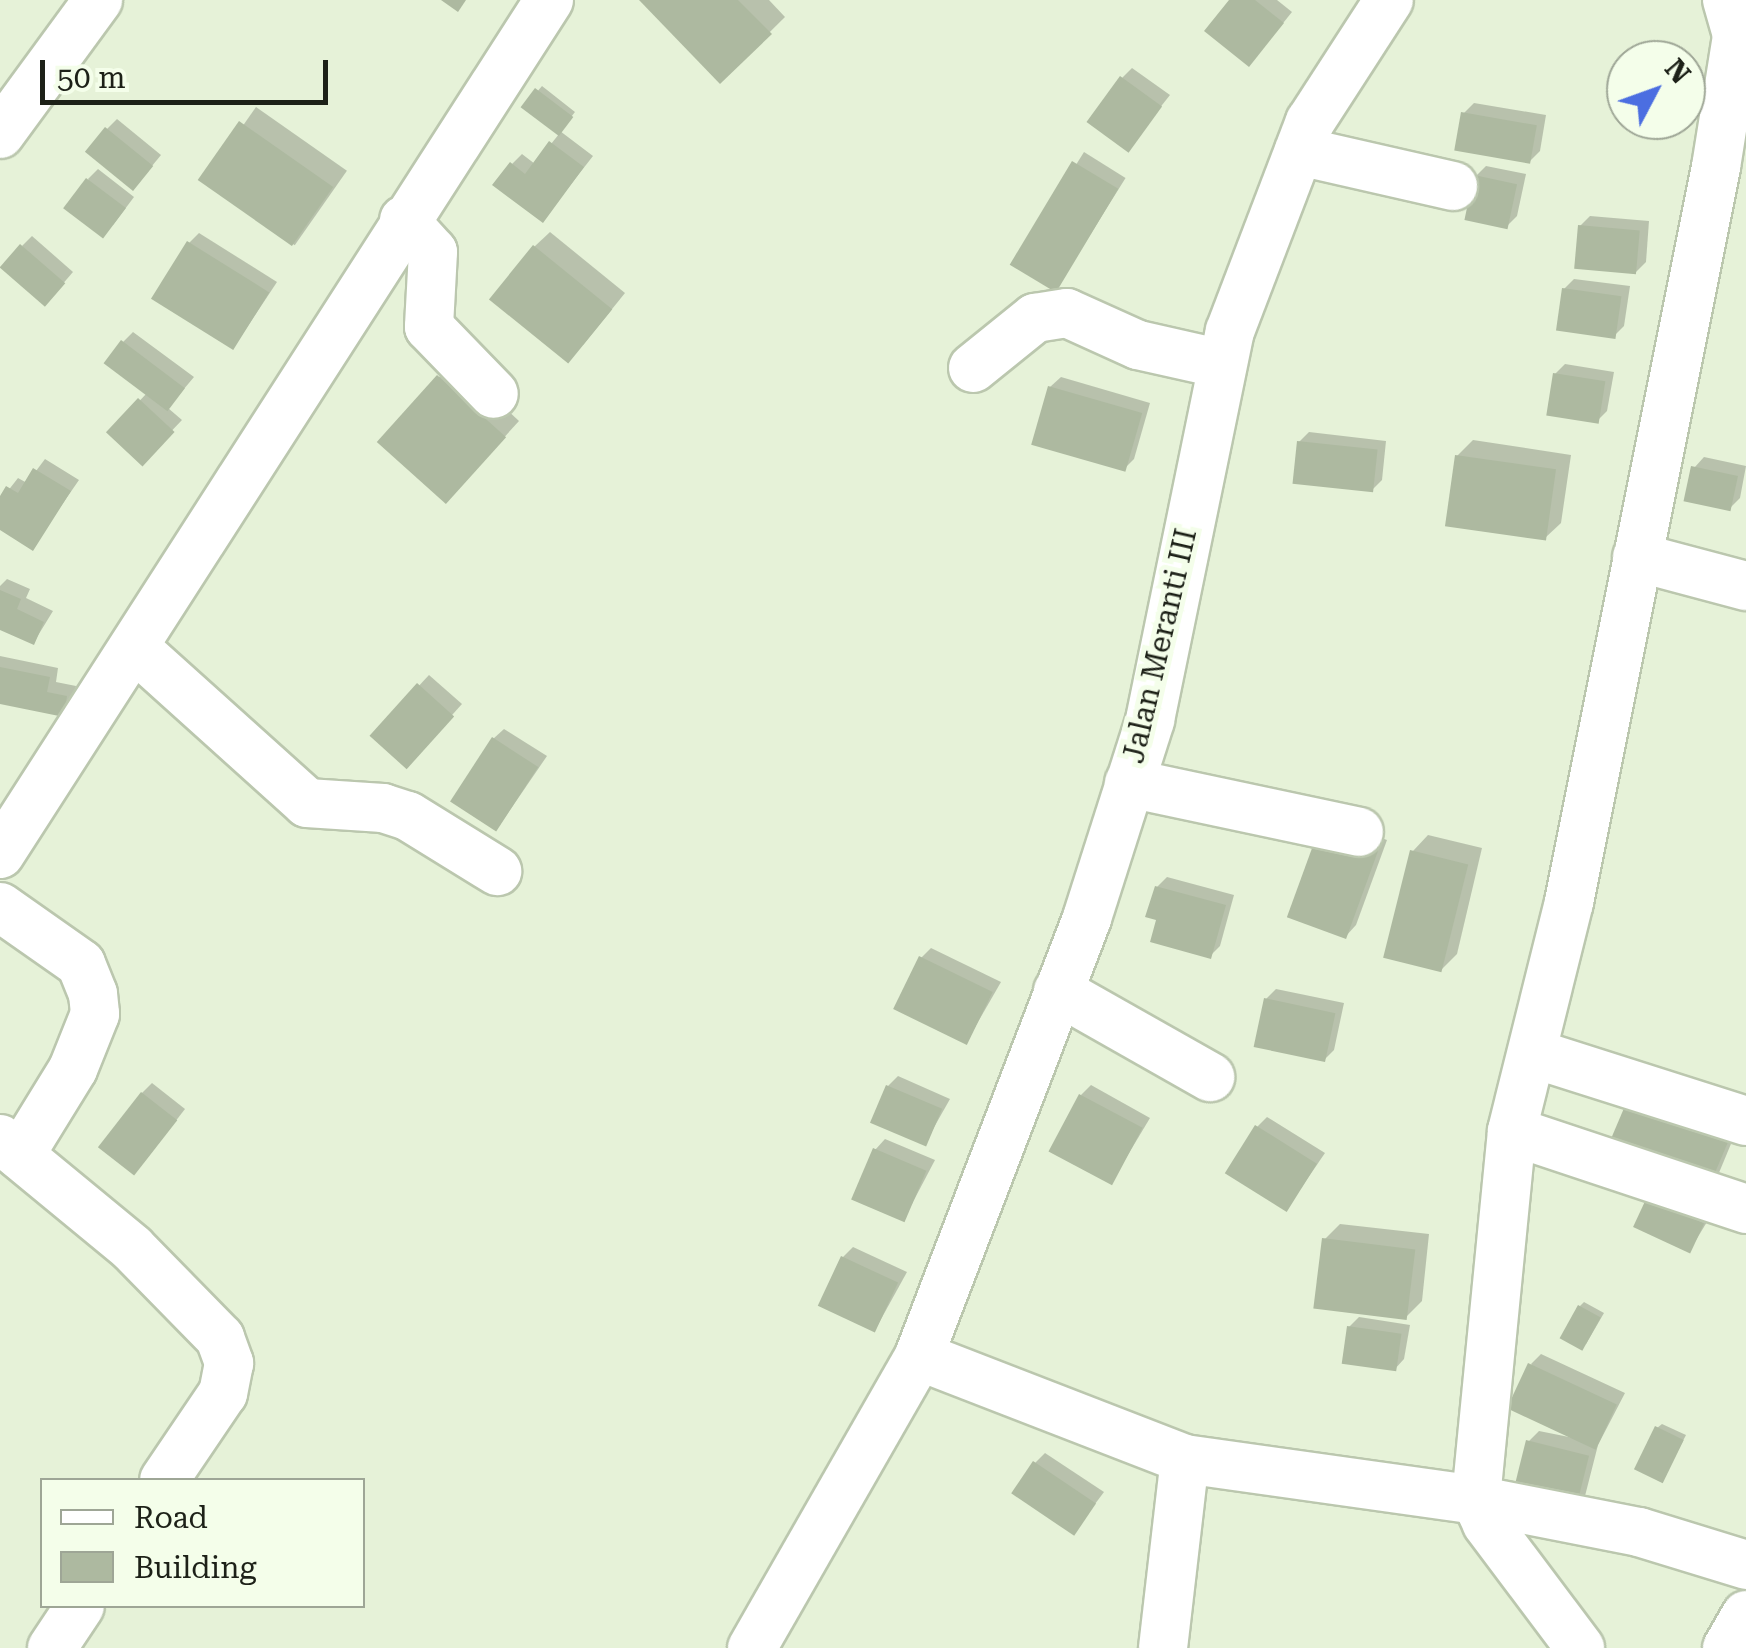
<!DOCTYPE html>
<style>
body{margin:0}
#map{position:relative;width:1746px;height:1648px;overflow:hidden;background:#e6f2d8;font-family:"Roboto Serif",serif}
div>[style]{position:absolute}
.shadow>*{inset:0;background:#0003;transform-origin:0 0}
.building>*{inset:0;background:#adb9a0;transform-origin:0 0}
.roads{filter:drop-shadow(2px 0 #bbc7ae) drop-shadow(-2px 0 #bbc7ae) drop-shadow(0 2px #bbc7ae) drop-shadow(0 -2px #bbc7ae)}
.minor>*{height:48px;margin:-24px;padding:0 24px;transform-origin:24px;border-radius:24px;background:#fff}
span{translate:-50% -50%;white-space:nowrap;text-align:center;line-height:1.15;-webkit-text-stroke:10px #f4feea;paint-order:stroke}
.street-label{font-size:30px;color:#1d2118}
.legend{position:absolute;left:40px;top:1478px;width:325px;height:130px;box-sizing:border-box;background:#f4feea;border:2px solid #9ea696;margin:0;padding:12px 18px;list-style:none;font-size:30px;color:#1d2118}
.legend li{display:flex;align-items:center;gap:20px;height:50px}
.legend b{width:50px;border:2px solid #9ea696}
.north{position:absolute;left:1606px;top:40px;width:100px;height:100px;box-sizing:border-box;background:#f4feea;border:2px solid #9ea696;border-radius:50%;rotate:49deg;font-size:28px;font-weight:700;line-height:40px;text-align:center;color:#1d2118}
.north::after{content:'';display:block;margin:auto;width:35px;height:45px;background:#4b6ee1;clip-path:polygon(50% 0,100% 100%,50% 72%,0 100%)}
.scale{position:absolute;left:40px;top:60px;width:288px;height:45px;box-sizing:border-box;border:5px solid #1d2118;border-top:0;padding-left:12px;font-size:30px;line-height:35px;white-space:nowrap;color:#1d2118;-webkit-text-stroke:8px #f4feea;paint-order:stroke}
</style>
<div id="map">
<div class="shadow">
<i style="clip-path:polygon(643px 0,769px 0,785px 17px,720px 81px)"></i>
<i style="clip-path:polygon(1232px 0,1277px 0,1292px 12px,1259px 53px)"></i>
<i style="clip-path:polygon(1132px 68px,1170px 95px,1128px 148px,1122px 78px)"></i>
<i style="clip-path:polygon(542px 86px,575px 112px,560px 131px,593px 156px,543px 220px,512px 164px,522px 154px,535px 164px,559px 134px,524px 107px)"></i>
<i style="clip-path:polygon(1474px 103px,1546px 115px,1540px 151px,1530px 161px,1464px 113px)"></i>
<i style="left:256px;top:107px;width:111px;height:91px;rotate:35deg"></i>
<i style="clip-path:polygon(117px 119px,161px 155px,143px 177px,107px 129px)"></i>
<i style="left:1084px;top:152px;width:49px;height:132px;rotate:32deg"></i>
<i style="clip-path:polygon(1486px 166px,1526px 174px,1517px 216px,1507px 226px,1476px 176px)"></i>
<i style="clip-path:polygon(98px 169px,134px 197px,113px 225px,88px 179px)"></i>
<i style="clip-path:polygon(1590px 216px,1649px 221px,1646px 262px,1636px 272px,1580px 226px)"></i>
<i style="clip-path:polygon(550px 232px,625px 293px,583px 345px,534px 247px)"></i>
<i style="clip-path:polygon(199px 233px,277px 282px,234px 347px,189px 243px)"></i>
<i style="clip-path:polygon(32px 236px,73px 272px,54px 294px,22px 246px)"></i>
<i style="clip-path:polygon(1574px 279px,1630px 286px,1624px 326px,1614px 336px,1564px 289px)"></i>
<i style="clip-path:polygon(133px 332px,194px 377px,168px 408px,182px 420px,142px 462px,110px 432px,147px 393px,123px 342px)"></i>
<i style="clip-path:polygon(454px 361px,519px 421px,460px 486px,380px 441px)"></i>
<i style="clip-path:polygon(1565px 364px,1614px 372px,1607px 411px,1597px 421px,1555px 374px)"></i>
<i style="clip-path:polygon(1061px 377px,1150px 403px,1134px 459px,1124px 469px,1050px 387px)"></i>
<i style="clip-path:polygon(1309px 432px,1386px 441px,1382px 480px,1371px 491px,1299px 442px)"></i>
<i style="clip-path:polygon(1473px 440px,1571px 455px,1561px 523px,1545px 538px,1457px 456px)"></i>
<i style="clip-path:polygon(1704px 457px,1746px 466px,1740px 498px,1730px 508px,1694px 468px)"></i>
<i style="clip-path:polygon(45px 459px,79px 480px,32px 548px,0 527px,0 501px,18px 478px,27px 483px)"></i>
<i style="clip-path:polygon(7px 579px,30px 589px,26px 598px,53px 611px,34px 642px,0 627px,0 586px)"></i>
<i style="clip-path:polygon(0 656px,58px 668px,56px 682px,76px 686px,73px 704px,63px 714px,0 702px)"></i>
<i style="clip-path:polygon(429px 675px,462px 704px,416px 755px,373px 735px)"></i>
<i style="clip-path:polygon(504px 729px,547px 756px,497px 829px,493px 739px)"></i>
<i style="clip-path:polygon(1331px 820px,1387px 840px,1356px 925px,1346px 936px)"></i>
<i style="clip-path:polygon(1428px 835px,1482px 848px,1457px 954px,1441px 970px,1413px 851px)"></i>
<i style="clip-path:polygon(1167px 877px,1234px 895px,1220px 946px,1210px 956px,1159px 919px,1157px 887px)"></i>
<i style="clip-path:polygon(931px 948px,1001px 982px,967px 1041px,921px 958px)"></i>
<i style="clip-path:polygon(1276px 989px,1344px 1003px,1334px 1050px,1324px 1060px,1266px 999px)"></i>
<i style="clip-path:polygon(898px 1076px,950px 1099px,924px 1145px,888px 1086px)"></i>
<i style="clip-path:polygon(152px 1083px,185px 1109px,144px 1162px,142px 1093px)"></i>
<i style="clip-path:polygon(1091px 1085px,1150px 1118px,1111px 1183px,1081px 1095px)"></i>
<i style="clip-path:polygon(1267px 1117px,1325px 1153px,1286px 1210px,1257px 1127px)"></i>
<i style="clip-path:polygon(1738px 1127px,1716px 1180px,1610px 1148px)"></i>
<i style="clip-path:polygon(885px 1139px,935px 1160px,904px 1219px,875px 1150px)"></i>
<i style="clip-path:polygon(1649px 1198px,1713px 1212px,1690px 1250px)"></i>
<i style="clip-path:polygon(1340px 1224px,1429px 1234px,1422px 1301px,1406px 1317px,1325px 1239px)"></i>
<i style="clip-path:polygon(853px 1247px,907px 1272px,875px 1330px,843px 1257px)"></i>
<i style="clip-path:polygon(1584px 1302px,1604px 1313px,1586px 1344px,1580px 1306px)"></i>
<i style="clip-path:polygon(1359px 1317px,1410px 1325px,1404px 1359px,1394px 1370px,1349px 1327px)"></i>
<i style="clip-path:polygon(1541px 1354px,1625px 1393px,1598px 1445px,1585px 1496px,1574px 1506px,1529px 1441px,1539px 1431px,1579px 1439px,1531px 1364px)"></i>
<i style="clip-path:polygon(1662px 1424px,1686px 1435px,1663px 1480px,1657px 1428px)"></i>
<i style="clip-path:polygon(1045px 1453px,1104px 1492px,1074px 1532px,1035px 1463px)"></i>
</div>
<div class="building">
<i style="clip-path:polygon(441px 0,466px 0,458px 12px)"></i>
<i style="clip-path:polygon(639px 0,738px 0,772px 34px,720px 84px)"></i>
<i style="clip-path:polygon(1229px 0,1255px 0,1284px 23px,1249px 67px,1204px 31px)"></i>
<i style="left:1120px;top:76px;width:52px;height:57px;rotate:36deg"></i>
<i style="left:535px;top:88px;width:48px;height:24px;rotate:37deg"></i>
<i style="left:1461px;top:112px;width:77px;height:39px;rotate:10deg"></i>
<i style="left:239px;top:121px;width:115px;height:72px;rotate:35deg"></i>
<i style="left:105px;top:127px;width:62px;height:32px;rotate:39deg"></i>
<i style="clip-path:polygon(549px 141px,584px 167px,543px 223px,492px 185px,510px 162px,525px 174px)"></i>
<i style="left:1072px;top:161px;width:54px;height:121px;rotate:31deg"></i>
<i style="left:1474px;top:175px;width:44px;height:46px;rotate:12deg"></i>
<i style="left:86px;top:178px;width:50px;height:38px;rotate:37deg"></i>
<i style="left:1578px;top:225px;width:62px;height:44px;rotate:5deg"></i>
<i style="left:187px;top:241px;width:97px;height:68px;rotate:32deg"></i>
<i style="left:20px;top:244px;width:60px;height:31px;rotate:41deg"></i>
<i style="left:533px;top:245px;width:102px;height:70px;rotate:39deg"></i>
<i style="left:1562px;top:288px;width:60px;height:43px;rotate:8deg"></i>
<i style="left:121px;top:340px;width:80px;height:29px;rotate:37deg"></i>
<i style="left:1553px;top:373px;width:53px;height:43px;rotate:9deg"></i>
<i style="left:437px;top:375px;width:93px;height:90px;rotate:42deg"></i>
<i style="left:1048px;top:386px;width:98px;height:61px;rotate:16deg"></i>
<i style="left:138px;top:398px;width:50px;height:47px;rotate:43deg"></i>
<i style="left:1297px;top:441px;width:81px;height:43px;rotate:6deg"></i>
<i style="left:1455px;top:455px;width:102px;height:72px;rotate:8deg"></i>
<i style="left:1691px;top:466px;width:48px;height:36px;rotate:12deg"></i>
<i style="clip-path:polygon(33px 468px,71px 491px,33px 551px,0 530px,0 496px,6px 486px,18px 493px)"></i>
<i style="clip-path:polygon(0 590px,21px 599px,17px 609px,44px 622px,34px 645px,0 630px)"></i>
<i style="clip-path:polygon(0 667px,50px 677px,47px 692px,67px 696px,64px 717px,0 704px)"></i>
<i style="left:417px;top:683px;width:50px;height:71px;rotate:42deg"></i>
<i style="left:492px;top:737px;width:55px;height:77px;rotate:33deg"></i>
<i style="left:1319px;top:829px;width:63px;height:94px;rotate:20deg"></i>
<i style="left:1410px;top:850px;width:60px;height:111px;rotate:14deg"></i>
<i style="clip-path:polygon(1155px 886px,1226px 905px,1211px 959px,1150px 942px,1156px 920px,1145px 917px)"></i>
<i style="left:919px;top:956px;width:82px;height:59px;rotate:26deg"></i>
<i style="left:1264px;top:998px;width:73px;height:50px;rotate:12deg"></i>
<i style="left:886px;top:1085px;width:61px;height:41px;rotate:23deg"></i>
<i style="left:141px;top:1092px;width:46px;height:70px;rotate:38deg"></i>
<i style="left:1079px;top:1094px;width:72px;height:65px;rotate:28deg"></i>
<i style="left:1630px;top:1094px;width:109px;height:60px;rotate:23deg"></i>
<i style="left:1255px;top:1125px;width:73px;height:57px;rotate:32deg"></i>
<i style="left:873px;top:1148px;width:58px;height:56px;rotate:23deg"></i>
<i style="left:1647px;top:1197px;width:63px;height:33px;rotate:25deg"></i>
<i style="left:1322px;top:1238px;width:94px;height:71px;rotate:7deg"></i>
<i style="left:841px;top:1256px;width:63px;height:55px;rotate:25deg"></i>
<i style="left:1578px;top:1305px;width:26px;height:38px;rotate:29deg"></i>
<i style="left:1347px;top:1326px;width:55px;height:38px;rotate:8deg"></i>
<i style="left:1528px;top:1363px;width:98px;height:50px;rotate:25deg"></i>
<i style="left:1655px;top:1426px;width:32px;height:48px;rotate:26deg"></i>
<i style="left:1526px;top:1440px;width:65px;height:54px;rotate:14deg"></i>
<i style="left:1033px;top:1461px;width:76px;height:39px;rotate:34deg"></i>
</div>
<div class="roads">
<div class="minor">
<i style="left:1727px;top:0;width:37px;rotate:74deg"></i>
<i style="left:1737px;top:36px;width:133px;rotate:99.1deg"></i>
<i style="left:1716px;top:167px;width:750px;rotate:101.31deg"></i>
<i style="left:1569px;top:902px;width:236px;rotate:104deg"></i>
<i style="left:1512px;top:1131px;width:247px;rotate:18.4deg"></i>
<i style="left:0;top:134px;width:166px;rotate:-53.8deg"></i>
<i style="left:1299px;top:151px;width:158px;rotate:12.8deg"></i>
<i style="left:404px;top:220px;width:43px;rotate:47.8deg"></i>
<i style="left:433px;top:252px;width:75px;rotate:93.1deg"></i>
<i style="left:429px;top:327px;width:93px;rotate:45.9deg"></i>
<i style="left:973px;top:368px;width:80px;rotate:-38.9deg"></i>
<i style="left:1035px;top:318px;width:32px;rotate:-9deg"></i>
<i style="left:1067px;top:313px;width:78px;rotate:24.3deg"></i>
<i style="left:1138px;top:345px;width:86px;rotate:12.7deg"></i>
<i style="left:1637px;top:557px;width:113px;rotate:14.9deg"></i>
<i style="left:134px;top:647px;width:233px;rotate:42deg"></i>
<i style="left:307px;top:803px;width:76px;rotate:3.8deg"></i>
<i style="left:383px;top:808px;width:26px;rotate:18deg"></i>
<i style="left:408px;top:816px;width:105px;rotate:31.7deg"></i>
<i style="left:1129px;top:783px;width:235px;rotate:12deg"></i>
<i style="left:0;top:854px;width:1015px;rotate:-57.26deg"></i>
<i style="left:0;top:907px;width:99px;rotate:35.1deg"></i>
<i style="left:81px;top:964px;width:32px;rotate:68deg"></i>
<i style="left:93px;top:994px;width:20px;rotate:84deg"></i>
<i style="left:95px;top:1014px;width:59px;rotate:111.8deg"></i>
<i style="left:73px;top:1069px;width:101px;rotate:121.6deg"></i>
<i style="left:1058px;top:991px;width:175px;rotate:29.5deg"></i>
<i style="left:1532px;top:1053px;width:225px;rotate:17.6deg"></i>
<i style="left:1512px;top:1131px;width:371px;rotate:95.6deg"></i>
<i style="left:1476px;top:1500px;width:26px;rotate:65deg"></i>
<i style="left:1487px;top:1524px;width:155px;rotate:53.1deg"></i>
<i style="left:0;top:1139px;width:171px;rotate:39.5deg"></i>
<i style="left:132px;top:1248px;width:126px;rotate:45.6deg"></i>
<i style="left:220px;top:1338px;width:27px;rotate:70deg"></i>
<i style="left:229px;top:1363px;width:31px;rotate:101deg"></i>
<i style="left:223px;top:1393px;width:105px;rotate:124.1deg"></i>
<i style="left:919px;top:1356px;width:285px;rotate:21.2deg"></i>
<i style="left:1185px;top:1459px;width:294px;rotate:8deg"></i>
<i style="left:1476px;top:1500px;width:166px;rotate:11.1deg"></i>
<i style="left:1639px;top:1532px;width:112px;rotate:17.1deg"></i>
<i style="left:52px;top:1648px;width:50px;rotate:-56.3deg"></i>
<i style="left:752px;top:1648px;width:336px;rotate:-60.2deg"></i>
<i style="left:919px;top:1356px;width:469px;rotate:-69deg"></i>
<i style="left:1087px;top:918px;width:208px;rotate:-72.3deg"></i>
<i style="left:1150px;top:720px;width:397px;rotate:-78.4deg"></i>
<i style="left:1230px;top:331px;width:224px;rotate:-69.1deg"></i>
<i style="left:1310px;top:122px;width:145px;rotate:-57.1deg"></i>
<i style="left:1163px;top:1648px;width:190px;rotate:-83.4deg"></i>
<i style="left:1727px;top:1648px;width:38px;rotate:-60deg"></i>
</div>
</div>
<div class="street-label">
<span style="left:1160px;top:646px;rotate:-77deg">Jalan Meranti III</span>
</div>
<ul class="legend">
<li><b style="height:12px;background:#fff"></b>Road</li>
<li><b style="height:28px;background:#adb9a0"></b>Building</li>
</ul>
<div class="north">N</div>
<div class="scale">50 m</div>
</div>
